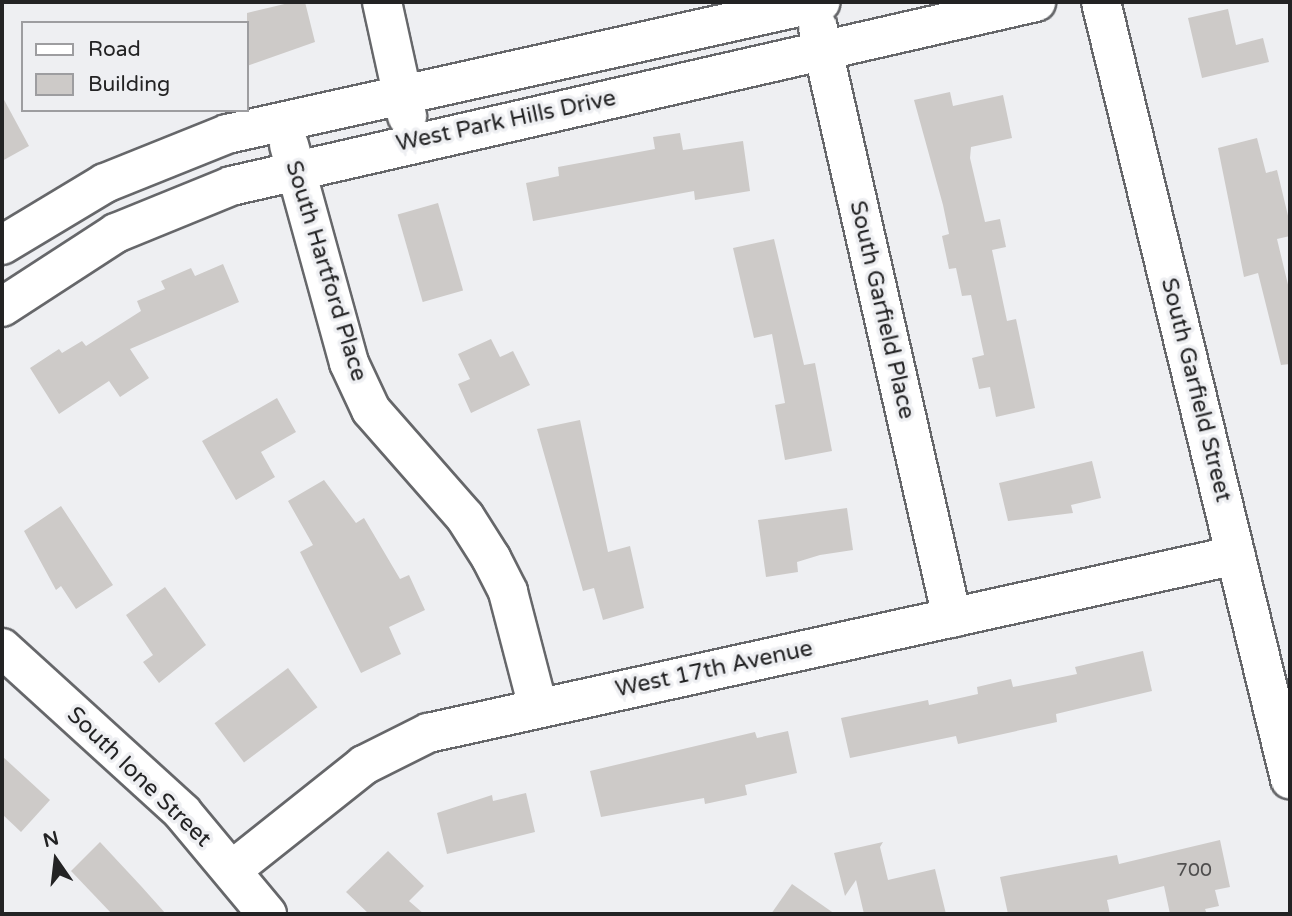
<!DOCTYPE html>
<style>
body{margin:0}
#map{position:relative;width:1292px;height:916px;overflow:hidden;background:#eeeff2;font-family:"Varela Round",sans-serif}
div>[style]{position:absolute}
.building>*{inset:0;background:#cdcac8;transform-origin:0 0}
.roads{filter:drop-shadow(2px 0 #66676a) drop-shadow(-2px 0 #66676a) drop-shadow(0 2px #66676a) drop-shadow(0 -2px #66676a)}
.minor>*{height:38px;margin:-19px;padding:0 19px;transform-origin:19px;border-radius:19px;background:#fff}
span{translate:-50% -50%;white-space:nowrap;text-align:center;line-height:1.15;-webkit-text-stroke:7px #eeeff2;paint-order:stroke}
.number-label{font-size:19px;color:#4e4d4d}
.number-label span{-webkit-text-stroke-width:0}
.street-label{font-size:23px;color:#232324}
.frame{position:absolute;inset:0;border:4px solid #232324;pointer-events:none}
.legend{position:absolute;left:21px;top:21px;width:228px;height:91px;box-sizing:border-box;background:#eeeff2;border:2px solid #9d9da0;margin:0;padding:9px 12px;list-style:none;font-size:21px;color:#232324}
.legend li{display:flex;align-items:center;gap:14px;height:35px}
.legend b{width:35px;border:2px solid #9d9da0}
.north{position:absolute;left:21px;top:825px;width:70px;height:70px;-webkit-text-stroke:5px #eeeff2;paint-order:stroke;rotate:346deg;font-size:19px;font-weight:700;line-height:28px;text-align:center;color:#232324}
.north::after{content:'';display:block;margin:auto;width:24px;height:32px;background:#232324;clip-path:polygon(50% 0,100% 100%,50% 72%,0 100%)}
</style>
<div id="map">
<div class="building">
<i style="clip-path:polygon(293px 2px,305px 2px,315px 42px,247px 66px,247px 13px)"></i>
<i style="clip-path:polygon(1228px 9px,1236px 45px,1263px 38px,1269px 62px,1202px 78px,1188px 18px)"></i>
<i style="clip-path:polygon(950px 92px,953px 106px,1003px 95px,1012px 138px,971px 147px,970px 158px,985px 222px,1000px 219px,1006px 247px,992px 250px,1007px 321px,1016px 319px,1035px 408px,996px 417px,990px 387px,979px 389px,972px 358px,984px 355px,971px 295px,962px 296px,956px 268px,949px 269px,942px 236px,949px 234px,943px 205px,914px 100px)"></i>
<i style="clip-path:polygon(2px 96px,29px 146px,2px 161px)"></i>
<i style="clip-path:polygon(680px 133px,683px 150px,743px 141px,750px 191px,695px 200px,694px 191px,533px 221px,526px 183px,559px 176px,558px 167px,655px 149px,653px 137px)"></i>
<i style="clip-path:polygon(1257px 138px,1266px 173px,1277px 170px,1290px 224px,1290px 236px,1277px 239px,1290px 293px,1290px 364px,1281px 365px,1258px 273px,1244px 277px,1218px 148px)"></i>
<i style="left:438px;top:203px;width:91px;height:42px;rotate:74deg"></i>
<i style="clip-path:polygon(774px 239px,804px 365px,815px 363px,832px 451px,785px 460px,775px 405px,785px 403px,772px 334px,754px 338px,733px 248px)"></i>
<i style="clip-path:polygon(223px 264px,239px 302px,130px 349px,149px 378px,120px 397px,109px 381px,59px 414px,30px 368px,59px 349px,62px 353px,82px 341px,86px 346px,141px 311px,137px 301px,165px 289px,161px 281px,191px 268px,195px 276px)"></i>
<i style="clip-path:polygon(491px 339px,500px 357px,513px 351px,530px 385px,471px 413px,458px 384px,470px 379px,458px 354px)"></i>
<i style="clip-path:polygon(277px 398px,296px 432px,261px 452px,275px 477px,236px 500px,202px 441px)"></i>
<i style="clip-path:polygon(580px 420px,608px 552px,630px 546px,644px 608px,603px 620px,594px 588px,583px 591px,537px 429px)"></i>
<i style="clip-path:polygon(1092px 461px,1101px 498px,1071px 505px,1073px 513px,1008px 521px,999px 483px)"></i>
<i style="clip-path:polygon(324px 480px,356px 523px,364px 518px,400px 579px,409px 575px,425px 610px,389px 627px,401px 654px,361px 673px,300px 552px,313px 545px,288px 501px)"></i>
<i style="clip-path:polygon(61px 506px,113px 585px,76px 609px,61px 586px,56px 590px,24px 531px)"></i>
<i style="clip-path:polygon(847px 508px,853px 550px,820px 555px,797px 562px,798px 572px,766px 577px,758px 520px)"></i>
<i style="clip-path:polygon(165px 587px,206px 645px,159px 683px,143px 662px,153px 655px,126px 615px)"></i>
<i style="clip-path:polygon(1143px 651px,1152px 691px,1056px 714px,1057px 722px,958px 744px,956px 736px,850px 758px,841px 718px,928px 700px,929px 705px,978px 694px,977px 687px,1011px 679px,1013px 687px,1077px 674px,1075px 667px)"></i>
<i style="left:288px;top:668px;width:49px;height:92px;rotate:53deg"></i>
<i style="clip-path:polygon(788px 731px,797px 773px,745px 785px,747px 795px,705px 804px,704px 798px,601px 817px,590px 771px,755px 732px,757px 738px)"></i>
<i style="clip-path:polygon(2px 756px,50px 800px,21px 832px,2px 814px)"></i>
<i style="clip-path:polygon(526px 793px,535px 832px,447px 854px,437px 813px,492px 795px,493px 801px)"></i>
<i style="clip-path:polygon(1220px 840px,1230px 887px,1215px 890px,1219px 906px,1205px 909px,1207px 914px,1170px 914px,1164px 886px,1107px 900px,1110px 914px,1008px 914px,1000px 877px,1117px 855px,1119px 864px)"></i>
<i style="clip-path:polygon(100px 842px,141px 886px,166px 914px,112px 914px,71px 871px)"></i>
<i style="clip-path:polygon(883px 842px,880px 847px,888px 880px,935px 869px,946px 914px,864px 914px,856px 880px,845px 896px,834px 853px)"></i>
<i style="clip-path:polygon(388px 851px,424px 886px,409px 901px,424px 914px,369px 914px,346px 892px)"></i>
<i style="clip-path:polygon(792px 884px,835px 914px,771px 914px)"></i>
</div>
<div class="roads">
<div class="minor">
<i style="left:382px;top:2px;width:117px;rotate:77.6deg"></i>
<i style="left:1101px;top:2px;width:800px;rotate:76.33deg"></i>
<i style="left:818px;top:28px;width:605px;rotate:77.2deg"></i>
<i style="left:289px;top:145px;width:226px;rotate:74.6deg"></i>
<i style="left:349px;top:363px;width:52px;rotate:64.9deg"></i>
<i style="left:371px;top:410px;width:142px;rotate:48.7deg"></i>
<i style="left:465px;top:517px;width:49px;rotate:57.6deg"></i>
<i style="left:491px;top:558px;width:38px;rotate:63deg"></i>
<i style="left:508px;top:592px;width:119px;rotate:75.4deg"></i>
<i style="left:2px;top:245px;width:120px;rotate:-31deg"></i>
<i style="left:105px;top:183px;width:131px;rotate:-21.9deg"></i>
<i style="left:227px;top:134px;width:608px;rotate:-12.53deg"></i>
<i style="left:2px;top:307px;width:136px;rotate:-33deg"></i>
<i style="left:116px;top:233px;width:124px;rotate:-22.2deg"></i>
<i style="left:231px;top:186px;width:826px;rotate:-12.88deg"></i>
<i style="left:2px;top:648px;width:244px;rotate:42.3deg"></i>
<i style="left:182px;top:812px;width:133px;rotate:50.2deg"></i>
<i style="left:232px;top:870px;width:169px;rotate:-38.5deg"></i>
<i style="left:364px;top:765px;width:72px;rotate:-26.6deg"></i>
<i style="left:428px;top:733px;width:827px;rotate:-12.42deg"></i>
</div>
</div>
<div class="number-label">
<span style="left:1194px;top:871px">700</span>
</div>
<div class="street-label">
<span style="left:506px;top:121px;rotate:-12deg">West Park Hills Drive</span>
<span style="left:326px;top:271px;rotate:73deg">South Hartford Place</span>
<span style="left:882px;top:310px;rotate:77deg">South Garfield Place</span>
<span style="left:1196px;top:390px;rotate:76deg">South Garfield Street</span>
<span style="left:714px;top:669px;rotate:-12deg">West 17th Avenue</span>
<span style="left:139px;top:777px;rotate:44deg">South Ione Street</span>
</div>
<div class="frame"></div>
<ul class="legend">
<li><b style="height:9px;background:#fff"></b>Road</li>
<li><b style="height:19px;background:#cdcac8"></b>Building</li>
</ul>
<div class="north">N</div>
</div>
